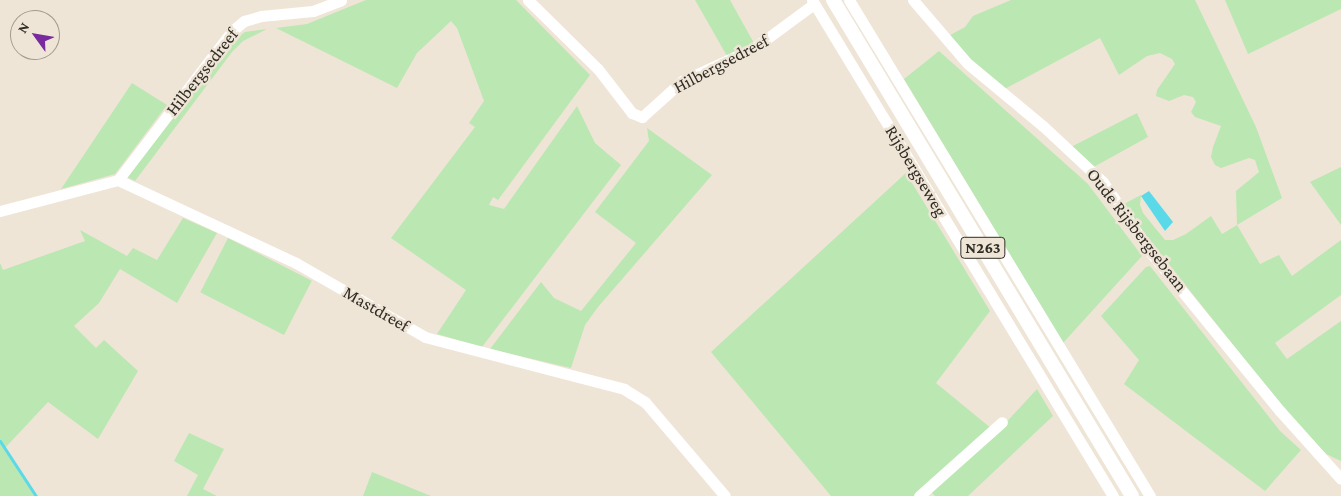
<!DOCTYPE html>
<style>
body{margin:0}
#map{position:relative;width:1341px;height:496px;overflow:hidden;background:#efe5d6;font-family:"Crimson Pro",serif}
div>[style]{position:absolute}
.green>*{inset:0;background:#bae7b2;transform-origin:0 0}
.water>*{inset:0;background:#5adae8}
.stream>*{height:3px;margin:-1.5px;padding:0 1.5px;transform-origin:1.5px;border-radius:1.5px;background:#5adae8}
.minor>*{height:11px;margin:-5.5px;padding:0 5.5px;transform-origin:5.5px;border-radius:5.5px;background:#fff}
.major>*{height:14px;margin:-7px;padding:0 7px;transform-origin:7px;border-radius:7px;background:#fff}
span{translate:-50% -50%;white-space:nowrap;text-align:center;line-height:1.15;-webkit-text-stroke:5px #efe5d6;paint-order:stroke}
.shield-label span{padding:1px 4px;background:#efe5d6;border:1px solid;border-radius:4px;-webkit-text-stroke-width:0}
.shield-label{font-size:16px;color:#302c26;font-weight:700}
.street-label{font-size:18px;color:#302c26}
.north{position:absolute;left:10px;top:10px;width:50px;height:50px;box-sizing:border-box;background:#efe5d6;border:1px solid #a39b90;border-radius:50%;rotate:302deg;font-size:14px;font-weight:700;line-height:20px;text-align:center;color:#302c26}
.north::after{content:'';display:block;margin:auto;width:18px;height:22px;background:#772b9e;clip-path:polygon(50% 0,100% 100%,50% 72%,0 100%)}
</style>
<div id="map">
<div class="green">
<i style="clip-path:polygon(366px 0,516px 0,590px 75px,498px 200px,493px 197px,489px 205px,504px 209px,577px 106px,595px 143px,621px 165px,482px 347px,437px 334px,466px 290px,391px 238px,475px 127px,469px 123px,484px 101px,457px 28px,451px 21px,417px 53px,397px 88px,276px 28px,307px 24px)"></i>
<i style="clip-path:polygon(695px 0,730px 0,755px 45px,727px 56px)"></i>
<i style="clip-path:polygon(1011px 0,1195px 0,1256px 127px,1282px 198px,1237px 225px,1260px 264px,1279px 255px,1292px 276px,1341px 240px,1341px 295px,1275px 343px,1287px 359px,1341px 321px,1341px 461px,1326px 454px,1291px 418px,1122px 205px,1141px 195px,1140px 205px,1143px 213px,1165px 240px,1173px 240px,1186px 234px,1211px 216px,1222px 234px,1237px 225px,1236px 191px,1259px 172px,1255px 160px,1249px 158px,1221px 168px,1215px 165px,1211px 157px,1213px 147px,1221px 126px,1195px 117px,1191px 112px,1196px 102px,1193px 97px,1184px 95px,1169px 101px,1156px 96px,1157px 90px,1175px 64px,1172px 59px,1160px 53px,1147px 56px,1119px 75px,1100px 38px,999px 92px,943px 39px,965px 27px,973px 16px)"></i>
<i style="clip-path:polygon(1225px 0,1341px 0,1341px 9px,1248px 54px)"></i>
<i style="clip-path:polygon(267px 29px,243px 41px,232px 52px,135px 181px,127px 177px,226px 45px,245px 32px)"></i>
<i style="clip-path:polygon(939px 51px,1088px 184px,1142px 256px,1063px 343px,904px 79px)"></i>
<i style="clip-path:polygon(132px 83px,167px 105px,115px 174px,61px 189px)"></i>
<i style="clip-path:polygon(1137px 113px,1148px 137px,1090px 169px,1069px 148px)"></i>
<i style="clip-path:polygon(647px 128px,712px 175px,598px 307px,585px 325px,571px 368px,490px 349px,541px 282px,554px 298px,581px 311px,636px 243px,595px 212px,649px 141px)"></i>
<i style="clip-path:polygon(1341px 167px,1341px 225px,1310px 182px)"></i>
<i style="clip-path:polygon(906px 173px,990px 311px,936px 383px,992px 429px,917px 496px,831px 496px,711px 352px)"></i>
<i style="clip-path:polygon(183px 218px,217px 233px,177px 303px,120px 269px,99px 303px,74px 326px,96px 348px,104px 340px,138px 371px,98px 439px,48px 402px,5px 448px,35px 496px,0 496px,0 263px,3px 270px,85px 241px,80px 230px,127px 256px,133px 248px,157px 260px)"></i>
<i style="left:228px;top:238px;width:94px;height:61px;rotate:27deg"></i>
<i style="clip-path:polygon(1150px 266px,1280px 431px,1301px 450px,1265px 491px,1124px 384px,1139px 360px,1101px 316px,1146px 267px)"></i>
<i style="clip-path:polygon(1037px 389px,1053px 416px,968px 496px,935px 496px,931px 492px,989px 441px)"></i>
<i style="clip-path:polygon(189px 433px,224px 449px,203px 489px,217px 496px,187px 496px,198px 475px,174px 461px)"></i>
<i style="clip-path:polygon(372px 472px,431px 496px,363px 496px)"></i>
</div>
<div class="water">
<i style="clip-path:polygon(1149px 191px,1173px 222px,1165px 231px,1141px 196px)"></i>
</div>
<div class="stream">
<i style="left:0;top:441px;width:66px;rotate:56.8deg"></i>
</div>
<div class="minor">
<i style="left:528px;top:0;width:98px;rotate:44.6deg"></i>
<i style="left:598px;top:69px;width:56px;rotate:52.3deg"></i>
<i style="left:632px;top:113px;width:11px;rotate:22deg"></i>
<i style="left:642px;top:117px;width:54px;rotate:-42deg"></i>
<i style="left:682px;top:81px;width:79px;rotate:-24.6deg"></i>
<i style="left:754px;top:48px;width:74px;rotate:-36.3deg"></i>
<i style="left:812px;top:0;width:580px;rotate:58.75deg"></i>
<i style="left:849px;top:0;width:580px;rotate:58.75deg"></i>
<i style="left:913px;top:0;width:83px;rotate:49.4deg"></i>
<i style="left:967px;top:63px;width:99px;rotate:39.7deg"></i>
<i style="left:1043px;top:126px;width:82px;rotate:43deg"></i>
<i style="left:1103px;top:182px;width:86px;rotate:55.9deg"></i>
<i style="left:1151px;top:253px;width:204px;rotate:50.8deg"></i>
<i style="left:1280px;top:411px;width:91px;rotate:48.1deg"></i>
<i style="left:118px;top:180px;width:188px;rotate:-52.6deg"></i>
<i style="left:232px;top:31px;width:16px;rotate:-40deg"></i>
<i style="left:244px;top:21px;width:18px;rotate:-16deg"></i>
<i style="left:261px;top:16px;width:52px;rotate:-5.5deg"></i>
<i style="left:313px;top:11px;width:30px;rotate:-21deg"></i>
<i style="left:0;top:211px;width:122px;rotate:-14.7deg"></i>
<i style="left:118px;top:180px;width:196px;rotate:25deg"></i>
<i style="left:296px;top:263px;width:149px;rotate:29.8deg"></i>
<i style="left:425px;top:337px;width:206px;rotate:14.6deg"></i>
<i style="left:624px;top:389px;width:25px;rotate:32deg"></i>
<i style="left:645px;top:402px;width:123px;rotate:49.6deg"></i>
<i style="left:919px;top:496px;width:111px;rotate:-41.7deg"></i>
</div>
<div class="major">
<i style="left:833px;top:0;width:579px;rotate:58.92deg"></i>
</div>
<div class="shield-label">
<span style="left:983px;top:248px">N263</span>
</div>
<div class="street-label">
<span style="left:721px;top:64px;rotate:-28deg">Hilbergsedreef</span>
<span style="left:202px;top:72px;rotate:-52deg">Hilbergsedreef</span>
<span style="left:916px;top:171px;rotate:59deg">Rijsbergseweg</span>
<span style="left:1137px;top:230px;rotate:52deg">Oude Rijsbergsebaan</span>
<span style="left:376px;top:309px;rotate:30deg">Mastdreef</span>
</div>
<div class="north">N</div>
</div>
